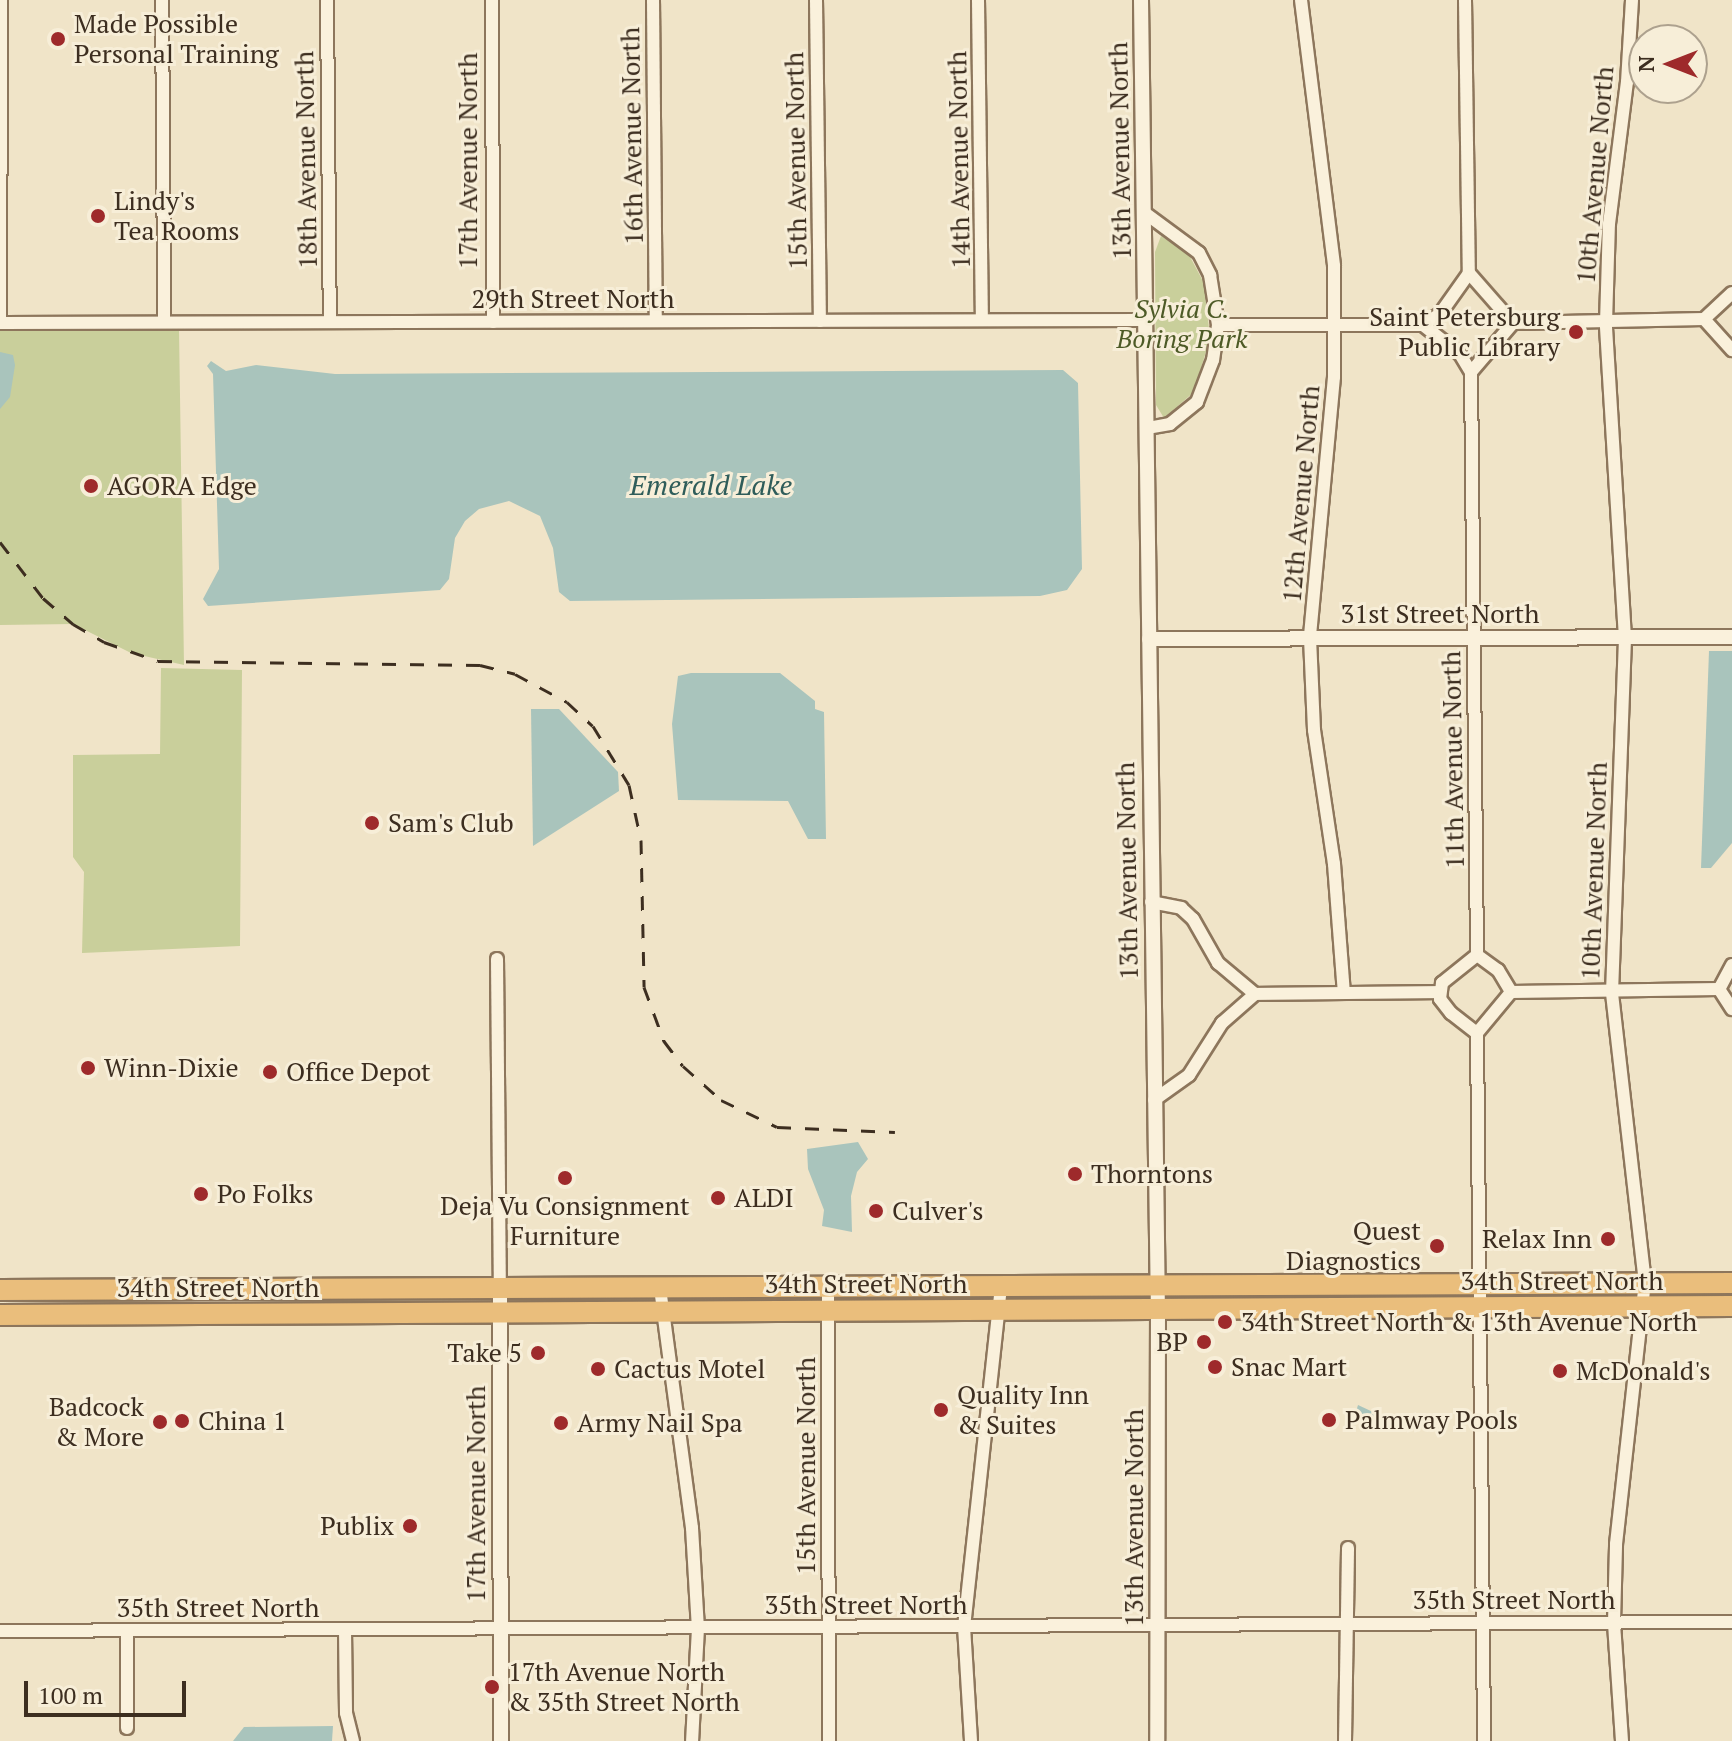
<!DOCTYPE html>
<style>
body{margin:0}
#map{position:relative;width:1732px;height:1741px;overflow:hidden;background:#f0e4c8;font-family:"PT Serif",serif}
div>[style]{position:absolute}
.green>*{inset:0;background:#c9cf9b}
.water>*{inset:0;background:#a9c4bc}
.roads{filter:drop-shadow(2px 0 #8d765c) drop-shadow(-2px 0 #8d765c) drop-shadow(0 2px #8d765c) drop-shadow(0 -2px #8d765c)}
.minor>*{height:12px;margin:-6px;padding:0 6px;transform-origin:6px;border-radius:6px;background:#faf1dc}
.tertiary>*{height:14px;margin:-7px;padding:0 7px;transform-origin:7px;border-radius:7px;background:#faf1dc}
.trunk>*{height:20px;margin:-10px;padding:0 10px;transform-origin:10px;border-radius:10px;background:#eabe7c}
.rail>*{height:3px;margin-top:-1.5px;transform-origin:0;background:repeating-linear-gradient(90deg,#3d2e20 0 14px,transparent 0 28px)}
.dots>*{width:22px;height:22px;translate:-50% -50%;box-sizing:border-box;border:4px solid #f7eed8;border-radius:50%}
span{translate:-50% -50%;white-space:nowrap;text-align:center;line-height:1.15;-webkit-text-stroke:6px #f7eed8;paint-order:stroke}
.poi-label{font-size:26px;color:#3d2e20}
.left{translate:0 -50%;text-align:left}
.right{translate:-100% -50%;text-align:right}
.street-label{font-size:26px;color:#3d2e20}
.park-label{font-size:26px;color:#4d5a26;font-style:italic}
.water-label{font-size:28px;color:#2f5d5a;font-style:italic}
.north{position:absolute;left:1628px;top:24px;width:80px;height:80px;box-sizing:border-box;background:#f7eed8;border:2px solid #ada18e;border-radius:50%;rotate:270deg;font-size:22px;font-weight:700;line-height:32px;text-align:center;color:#3d2e20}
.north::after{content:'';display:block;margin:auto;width:28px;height:36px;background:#9e2a2b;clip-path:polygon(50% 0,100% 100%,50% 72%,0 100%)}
.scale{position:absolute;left:24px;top:1681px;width:162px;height:36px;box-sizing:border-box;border:4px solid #3d2e20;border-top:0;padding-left:10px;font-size:24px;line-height:28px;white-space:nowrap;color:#3d2e20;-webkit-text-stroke:6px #f7eed8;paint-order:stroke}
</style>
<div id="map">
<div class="green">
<i style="clip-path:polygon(1161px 236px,1188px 253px,1204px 283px,1210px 338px,1194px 392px,1164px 418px,1156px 405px,1155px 252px)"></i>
<i style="clip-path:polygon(179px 328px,184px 665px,131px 653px,73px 624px,0 625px,0 329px)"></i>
<i style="clip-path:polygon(161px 668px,242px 670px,240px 946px,82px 953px,84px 872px,73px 857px,73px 755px,160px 754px)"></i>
</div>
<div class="water">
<i style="clip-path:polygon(0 352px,13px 355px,15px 365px,10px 397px,0 409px)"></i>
<i style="clip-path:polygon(211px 361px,226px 371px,256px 365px,335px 374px,1063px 370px,1078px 383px,1082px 569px,1067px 590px,1040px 596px,570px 601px,559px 592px,553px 548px,540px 516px,509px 501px,479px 509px,465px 521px,455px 538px,449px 579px,440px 590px,208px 606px,203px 599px,219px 569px,213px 374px,207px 366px)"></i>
<i style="clip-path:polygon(1709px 651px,1732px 651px,1732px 843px,1711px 868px,1701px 868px)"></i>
<i style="clip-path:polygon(691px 673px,780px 673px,815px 701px,815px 709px,824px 712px,826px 839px,808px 839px,788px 801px,678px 800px,672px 724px,678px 676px)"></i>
<i style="clip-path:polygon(531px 709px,559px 709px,618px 772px,619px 791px,533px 846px)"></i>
<i style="clip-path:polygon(858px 1142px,868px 1159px,857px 1172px,851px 1196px,852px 1232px,822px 1226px,824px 1210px,808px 1169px,807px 1149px)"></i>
<i style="clip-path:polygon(1358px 1405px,1373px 1412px,1384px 1427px,1363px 1431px,1369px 1419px,1355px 1415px)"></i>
<i style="clip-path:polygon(333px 1726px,332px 1741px,233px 1741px,244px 1727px)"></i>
</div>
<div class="roads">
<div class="minor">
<i style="left:162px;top:0;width:321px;rotate:89.6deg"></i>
<i style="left:327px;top:0;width:319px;rotate:89.5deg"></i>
<i style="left:492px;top:0;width:322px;rotate:89.8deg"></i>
<i style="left:653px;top:0;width:321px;rotate:89.5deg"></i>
<i style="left:816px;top:0;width:321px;rotate:89.3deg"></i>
<i style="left:978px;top:0;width:320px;rotate:89.3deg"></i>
<i style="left:1301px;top:0;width:268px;rotate:82.9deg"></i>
<i style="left:1334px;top:266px;width:111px;rotate:90deg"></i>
<i style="left:1334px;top:377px;width:262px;rotate:95.3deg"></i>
<i style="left:1310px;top:638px;width:92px;rotate:87.5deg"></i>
<i style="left:1314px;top:730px;width:135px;rotate:81.5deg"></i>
<i style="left:1334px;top:864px;width:129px;rotate:85.6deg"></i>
<i style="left:1465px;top:0;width:273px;rotate:89.2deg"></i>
<i style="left:1145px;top:213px;width:67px;rotate:36.5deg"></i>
<i style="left:1199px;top:253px;width:25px;rotate:63deg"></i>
<i style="left:1210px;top:275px;width:51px;rotate:80.9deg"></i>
<i style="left:1218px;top:325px;width:35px;rotate:98deg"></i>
<i style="left:1213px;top:360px;width:45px;rotate:110.9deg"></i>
<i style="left:1197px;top:402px;width:35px;rotate:141deg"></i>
<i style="left:1170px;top:424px;width:22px;rotate:170deg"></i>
<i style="left:1469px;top:273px;width:67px;rotate:48.7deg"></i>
<i style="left:1732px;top:293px;width:38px;rotate:137deg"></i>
<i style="left:1704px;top:319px;width:42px;rotate:47.9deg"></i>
<i style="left:0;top:323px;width:1146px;rotate:-0.15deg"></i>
<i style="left:0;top:323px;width:323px;rotate:-89.8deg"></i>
<i style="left:1218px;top:325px;width:205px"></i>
<i style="left:1423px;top:325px;width:47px;rotate:38.1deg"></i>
<i style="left:1460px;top:354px;width:21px;rotate:59deg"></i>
<i style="left:1471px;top:372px;width:583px;rotate:89.41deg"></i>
<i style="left:1423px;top:325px;width:20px;rotate:-33deg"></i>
<i style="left:1440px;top:314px;width:50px;rotate:-54.7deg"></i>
<i style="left:1471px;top:372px;width:65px;rotate:-49.4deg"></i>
<i style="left:1513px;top:323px;width:191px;rotate:-1.2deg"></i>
<i style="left:1151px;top:902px;width:31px;rotate:11deg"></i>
<i style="left:1181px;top:908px;width:16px;rotate:43deg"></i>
<i style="left:1193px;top:919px;width:51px;rotate:60.4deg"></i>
<i style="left:1218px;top:963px;width:48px;rotate:40deg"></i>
<i style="left:1477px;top:955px;width:45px;rotate:141.3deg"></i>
<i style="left:1442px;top:983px;width:16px;rotate:97deg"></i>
<i style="left:1440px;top:999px;width:18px;rotate:52deg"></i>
<i style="left:1451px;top:1013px;width:33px;rotate:38deg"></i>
<i style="left:1477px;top:1033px;width:53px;rotate:-50.3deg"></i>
<i style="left:1477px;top:955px;width:26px;rotate:36deg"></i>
<i style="left:1498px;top:970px;width:26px;rotate:59deg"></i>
<i style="left:497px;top:959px;width:329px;rotate:89.5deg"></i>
<i style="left:1732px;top:965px;width:27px;rotate:118deg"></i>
<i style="left:1719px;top:989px;width:24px;rotate:57deg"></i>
<i style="left:1511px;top:992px;width:208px;rotate:-0.8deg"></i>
<i style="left:1477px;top:1033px;width:708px;rotate:89.43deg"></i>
<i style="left:1154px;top:1100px;width:43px;rotate:-35.5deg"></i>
<i style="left:1189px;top:1075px;width:62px;rotate:-57.6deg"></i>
<i style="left:1222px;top:1023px;width:44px;rotate:-41.3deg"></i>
<i style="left:1255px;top:994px;width:184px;rotate:-0.6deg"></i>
<i style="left:828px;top:1287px;width:454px;rotate:89.9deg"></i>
<i style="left:660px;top:1288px;width:242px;rotate:82.4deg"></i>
<i style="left:692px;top:1528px;width:100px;rotate:86.6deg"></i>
<i style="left:698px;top:1628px;width:113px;rotate:93deg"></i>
<i style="left:345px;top:1630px;width:83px;rotate:89.3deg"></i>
<i style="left:346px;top:1713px;width:29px;rotate:76deg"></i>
<i style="left:0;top:1631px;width:1732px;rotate:-0.3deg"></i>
<i style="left:127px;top:1631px;width:97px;rotate:90deg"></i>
<i style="left:971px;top:1741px;width:114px;rotate:-93.5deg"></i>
<i style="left:964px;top:1627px;width:342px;rotate:-83.8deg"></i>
<i style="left:1345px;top:1741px;width:193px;rotate:-89.1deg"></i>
<i style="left:1622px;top:1741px;width:118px;rotate:-93.9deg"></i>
<i style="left:1614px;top:1623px;width:79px;rotate:-88.5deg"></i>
<i style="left:1616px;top:1544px;width:263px;rotate:-83.7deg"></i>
<i style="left:1645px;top:1283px;width:292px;rotate:-96.5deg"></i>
<i style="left:1612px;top:993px;width:355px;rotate:-87.9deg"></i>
<i style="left:1625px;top:638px;width:316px;rotate:-93.5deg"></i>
<i style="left:1606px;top:323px;width:99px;rotate:-88.3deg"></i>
<i style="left:1609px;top:224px;width:143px;rotate:-82.8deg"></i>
<i style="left:1627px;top:82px;width:82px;rotate:-86.5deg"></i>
</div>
<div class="tertiary">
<i style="left:1141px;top:0;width:1309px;rotate:89.26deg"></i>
<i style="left:1158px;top:1309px;width:432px;rotate:90.1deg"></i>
<i style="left:1149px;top:639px;width:583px;rotate:-0.2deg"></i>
<i style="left:500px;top:1288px;width:453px;rotate:89.9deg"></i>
</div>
<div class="trunk">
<i style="left:0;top:1290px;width:1732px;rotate:-0.23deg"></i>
<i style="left:0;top:1315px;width:1732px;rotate:-0.3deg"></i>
</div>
</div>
<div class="rail">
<i style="left:0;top:542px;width:71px;rotate:52.5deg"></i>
<i style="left:43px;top:598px;width:40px;rotate:41deg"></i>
<i style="left:73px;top:624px;width:36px;rotate:30deg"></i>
<i style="left:104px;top:642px;width:57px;rotate:19.4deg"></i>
<i style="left:158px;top:661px;width:322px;rotate:0.7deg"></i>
<i style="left:480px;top:665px;width:36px;rotate:14deg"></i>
<i style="left:515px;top:674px;width:59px;rotate:28.3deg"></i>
<i style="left:567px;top:702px;width:35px;rotate:43deg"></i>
<i style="left:593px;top:726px;width:69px;rotate:58.6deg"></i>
<i style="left:629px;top:785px;width:56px;rotate:77.7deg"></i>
<i style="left:641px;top:840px;width:147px;rotate:88.8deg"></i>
<i style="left:644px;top:987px;width:58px;rotate:69.7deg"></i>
<i style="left:664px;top:1041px;width:31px;rotate:53deg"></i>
<i style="left:683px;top:1066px;width:51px;rotate:41.8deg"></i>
<i style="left:721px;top:1100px;width:62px;rotate:25.7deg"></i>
<i style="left:777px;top:1127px;width:118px;rotate:2.4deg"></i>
</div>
<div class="dots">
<i style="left:58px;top:39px;background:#9e2a2b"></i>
<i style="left:98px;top:216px;background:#9e2a2b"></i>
<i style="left:1576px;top:332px;background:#9e2a2b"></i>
<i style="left:91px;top:486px;background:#9e2a2b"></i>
<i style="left:372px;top:823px;background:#9e2a2b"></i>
<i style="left:88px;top:1068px;background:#9e2a2b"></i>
<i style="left:270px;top:1072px;background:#9e2a2b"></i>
<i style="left:1075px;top:1174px;background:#9e2a2b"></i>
<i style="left:565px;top:1178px;background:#9e2a2b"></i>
<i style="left:201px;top:1194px;background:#9e2a2b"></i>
<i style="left:718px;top:1198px;background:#9e2a2b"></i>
<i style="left:876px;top:1211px;background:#9e2a2b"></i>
<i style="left:1608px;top:1239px;background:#9e2a2b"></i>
<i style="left:1437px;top:1246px;background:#9e2a2b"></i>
<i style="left:1225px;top:1322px;background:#9e2a2b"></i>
<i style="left:1204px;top:1342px;background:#9e2a2b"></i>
<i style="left:538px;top:1353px;background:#9e2a2b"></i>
<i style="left:1215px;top:1367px;background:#9e2a2b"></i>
<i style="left:598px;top:1369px;background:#9e2a2b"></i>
<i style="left:1560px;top:1371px;background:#9e2a2b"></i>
<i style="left:941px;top:1410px;background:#9e2a2b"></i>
<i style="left:1329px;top:1420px;background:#9e2a2b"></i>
<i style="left:182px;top:1421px;background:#9e2a2b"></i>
<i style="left:160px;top:1422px;background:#9e2a2b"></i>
<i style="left:561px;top:1423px;background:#9e2a2b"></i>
<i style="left:410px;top:1526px;background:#9e2a2b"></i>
<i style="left:492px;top:1687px;background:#9e2a2b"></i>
</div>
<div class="poi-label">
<span class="left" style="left:74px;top:39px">Made Possible<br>Personal Training</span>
<span class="left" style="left:114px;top:216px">Lindy's<br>Tea Rooms</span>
<span class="right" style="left:1560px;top:332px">Saint Petersburg<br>Public Library</span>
<span class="left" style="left:107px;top:486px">AGORA Edge</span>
<span class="left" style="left:388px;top:823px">Sam's Club</span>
<span class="left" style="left:104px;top:1068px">Winn-Dixie</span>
<span class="left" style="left:286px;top:1072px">Office Depot</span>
<span class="left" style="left:1091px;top:1174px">Thorntons</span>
<span class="left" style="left:217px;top:1194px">Po Folks</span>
<span class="left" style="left:734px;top:1198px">ALDI</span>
<span style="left:565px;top:1221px">Deja Vu Consignment<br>Furniture</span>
<span class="left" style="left:892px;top:1211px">Culver's</span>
<span class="right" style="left:1421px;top:1246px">Quest<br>Diagnostics</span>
<span class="right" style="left:1592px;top:1239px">Relax Inn</span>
<span class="left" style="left:1241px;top:1322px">34th Street North &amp; 13th Avenue North</span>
<span class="right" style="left:1188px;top:1342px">BP</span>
<span class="right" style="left:522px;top:1353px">Take 5</span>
<span class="left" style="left:1231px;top:1367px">Snac Mart</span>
<span class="left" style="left:614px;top:1369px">Cactus Motel</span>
<span class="left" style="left:1576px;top:1371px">McDonald's</span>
<span class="left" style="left:957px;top:1410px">Quality Inn<br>&amp; Suites</span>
<span class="right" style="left:144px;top:1422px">Badcock<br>&amp; More</span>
<span class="left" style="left:1345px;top:1420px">Palmway Pools</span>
<span class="left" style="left:198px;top:1421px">China 1</span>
<span class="left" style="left:577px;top:1423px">Army Nail Spa</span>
<span class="right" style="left:394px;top:1526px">Publix</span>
<span class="left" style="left:508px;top:1687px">17th Avenue North<br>&amp; 35th Street North</span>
</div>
<div class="street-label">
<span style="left:632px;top:136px;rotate:-91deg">16th Avenue North</span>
<span style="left:1120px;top:151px;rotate:-91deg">13th Avenue North</span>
<span style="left:306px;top:160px;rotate:-91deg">18th Avenue North</span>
<span style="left:959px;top:160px;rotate:-91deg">14th Avenue North</span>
<span style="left:468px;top:161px;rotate:-90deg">17th Avenue North</span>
<span style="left:796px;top:161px;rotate:-91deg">15th Avenue North</span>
<span style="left:1595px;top:175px;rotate:-85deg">10th Avenue North</span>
<span style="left:573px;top:299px">29th Street North</span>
<span style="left:1301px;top:494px;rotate:-85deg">12th Avenue North</span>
<span style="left:1440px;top:614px">31st Street North</span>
<span style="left:1453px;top:760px;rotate:-91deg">11th Avenue North</span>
<span style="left:1127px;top:871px;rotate:-91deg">13th Avenue North</span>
<span style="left:1594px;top:871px;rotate:-88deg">10th Avenue North</span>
<span style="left:1562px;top:1281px">34th Street North</span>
<span style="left:866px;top:1284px">34th Street North</span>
<span style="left:218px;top:1288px">34th Street North</span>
<span style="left:806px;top:1466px;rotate:-90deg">15th Avenue North</span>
<span style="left:476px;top:1494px;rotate:-90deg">17th Avenue North</span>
<span style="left:1134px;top:1518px;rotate:-90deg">13th Avenue North</span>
<span style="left:1514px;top:1600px">35th Street North</span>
<span style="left:866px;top:1605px">35th Street North</span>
<span style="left:218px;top:1608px">35th Street North</span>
</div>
<div class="park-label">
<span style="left:1182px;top:324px">Sylvia C.<br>Boring Park</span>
</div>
<div class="water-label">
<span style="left:711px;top:485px">Emerald Lake</span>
</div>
<div class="north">N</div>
<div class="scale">100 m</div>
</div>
